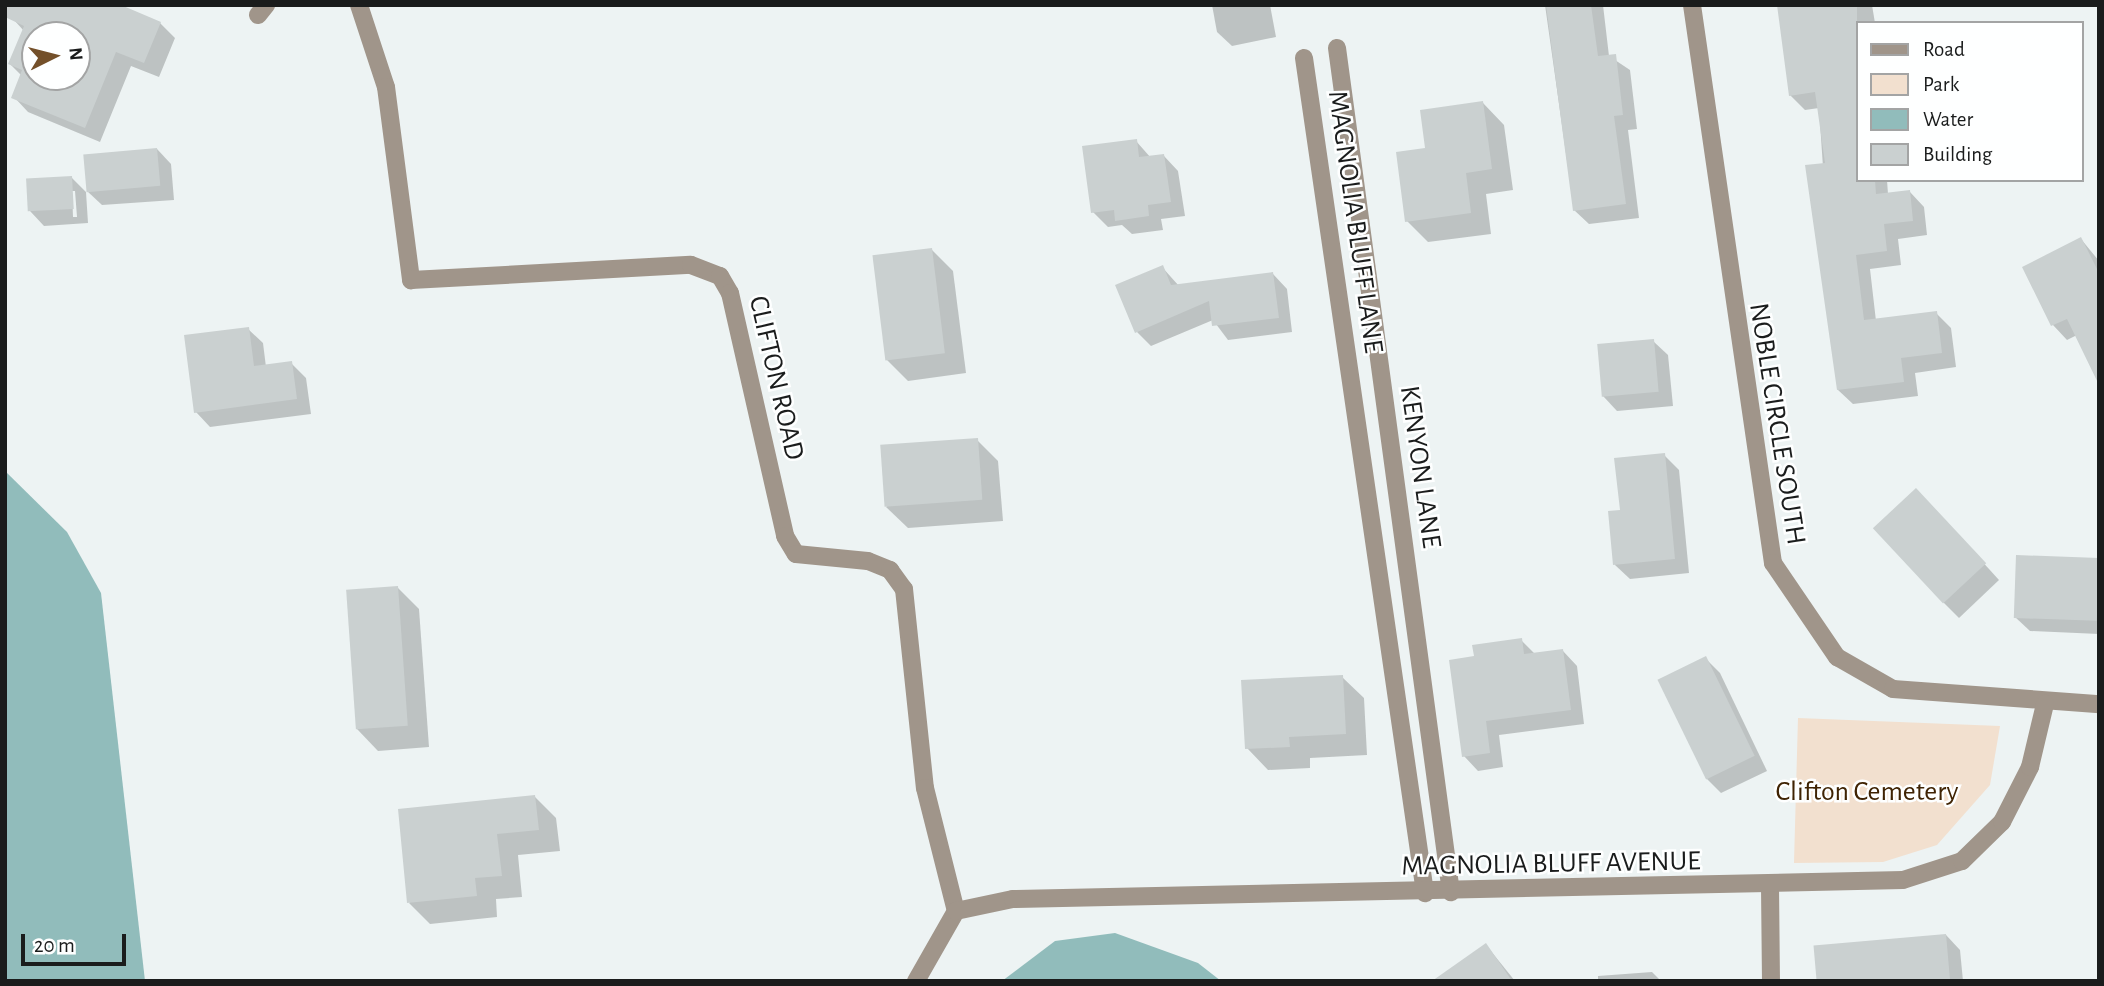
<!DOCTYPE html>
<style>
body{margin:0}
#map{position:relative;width:2104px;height:986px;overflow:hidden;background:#edf3f3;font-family:"Alegreya Sans",sans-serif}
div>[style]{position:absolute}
.green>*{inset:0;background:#f2e0cf}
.water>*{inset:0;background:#91bcbb}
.shadow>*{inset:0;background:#0003}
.building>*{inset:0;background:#cad0d0;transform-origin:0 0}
.street>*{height:18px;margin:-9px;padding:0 9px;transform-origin:9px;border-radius:9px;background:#a0958a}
span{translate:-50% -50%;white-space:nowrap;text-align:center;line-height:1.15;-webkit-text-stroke:5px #feffff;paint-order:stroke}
.street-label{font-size:28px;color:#1a1c1c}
.park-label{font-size:28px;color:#3f2303}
.frame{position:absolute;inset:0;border:7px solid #1a1c1c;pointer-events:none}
.legend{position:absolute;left:1856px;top:21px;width:228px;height:161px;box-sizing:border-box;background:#feffff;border:2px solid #a3a4a4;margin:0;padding:9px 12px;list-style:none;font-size:21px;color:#1a1c1c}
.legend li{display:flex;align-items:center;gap:14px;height:35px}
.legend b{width:35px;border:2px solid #a3a4a4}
.north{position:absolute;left:21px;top:21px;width:70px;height:70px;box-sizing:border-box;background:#feffff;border:2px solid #a3a4a4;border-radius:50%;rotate:84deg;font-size:19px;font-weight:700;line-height:28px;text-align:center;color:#1a1c1c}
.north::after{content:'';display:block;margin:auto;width:24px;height:32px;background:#74502a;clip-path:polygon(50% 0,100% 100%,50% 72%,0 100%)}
.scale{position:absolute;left:21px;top:934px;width:105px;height:32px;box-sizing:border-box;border:4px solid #1a1c1c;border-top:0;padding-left:9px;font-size:21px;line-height:24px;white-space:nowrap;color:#1a1c1c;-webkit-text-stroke:5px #feffff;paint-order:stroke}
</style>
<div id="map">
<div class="green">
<i style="clip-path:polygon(1798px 718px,2000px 726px,1990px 785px,1937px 845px,1883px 862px,1794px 863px)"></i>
</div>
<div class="water">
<i style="clip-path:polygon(5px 471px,67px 532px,101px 593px,145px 981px,5px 981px)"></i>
<i style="clip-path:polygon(1115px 933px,1198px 963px,1221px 981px,1002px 981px,1055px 941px)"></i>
</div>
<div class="shadow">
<i style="clip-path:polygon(1212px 5px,1270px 5px,1276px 37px,1232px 46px,1217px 32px)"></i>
<i style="clip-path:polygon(1545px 5px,1603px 5px,1609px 56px,1630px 70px,1637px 129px,1628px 130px,1639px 218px,1589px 224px,1574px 210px)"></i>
<i style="clip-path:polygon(1779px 5px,1872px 5px,1875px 23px,1857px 23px,1857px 180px,1887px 180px,1888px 194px,1910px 192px,1924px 207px,1927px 235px,1898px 239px,1901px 265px,1870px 269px,1876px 321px,1936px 313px,1951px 328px,1956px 367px,1915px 373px,1918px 396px,1853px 404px,1838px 390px,1819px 108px,1805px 110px,1790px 95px)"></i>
<i style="clip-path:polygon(evenodd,14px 20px,160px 23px,175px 38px,159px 77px,131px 66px,100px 142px,28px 112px,14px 97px,22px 76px,10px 64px,24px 31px,14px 20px,35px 35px,77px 35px,77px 77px,35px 77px,35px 35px)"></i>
<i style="clip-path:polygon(1483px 103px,1504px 125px,1513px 190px,1486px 194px,1491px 234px,1428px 242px,1407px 221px,1427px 150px)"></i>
<i style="clip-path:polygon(1136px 141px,1151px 158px,1164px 156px,1178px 171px,1185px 216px,1161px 219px,1163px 230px,1132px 234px,1122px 225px,1108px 227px,1093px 212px)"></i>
<i style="clip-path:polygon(157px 149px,171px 164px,174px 200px,102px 205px,87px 191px)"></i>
<i style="clip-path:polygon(evenodd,72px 178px,86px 192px,88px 223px,44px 226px,30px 211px,72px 178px,72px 191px,75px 191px,77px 217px,73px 217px,72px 191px)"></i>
<i style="clip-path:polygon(2081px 239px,2099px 261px,2099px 368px,2077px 335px,2067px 340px,2053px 325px,2024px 268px)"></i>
<i style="clip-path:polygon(931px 249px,953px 271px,966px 373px,908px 381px,887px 360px)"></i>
<i style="clip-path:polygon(1162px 267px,1179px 286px,1273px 274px,1287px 289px,1292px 332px,1228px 340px,1213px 320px,1151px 346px,1137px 332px)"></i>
<i style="clip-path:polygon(248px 329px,263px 343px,266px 367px,291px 363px,306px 378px,311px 414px,210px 427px,196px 412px)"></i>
<i style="clip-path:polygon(1653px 341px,1668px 355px,1673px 406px,1617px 411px,1603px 396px)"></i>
<i style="clip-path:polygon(977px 440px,998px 461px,1003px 521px,908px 528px,886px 507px)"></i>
<i style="clip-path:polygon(1664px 455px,1679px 470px,1689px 573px,1630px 579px,1615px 565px,1622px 512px)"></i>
<i style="clip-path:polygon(1930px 504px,1999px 580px,1959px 618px,1944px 603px)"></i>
<i style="clip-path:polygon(2099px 560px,2099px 634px,2030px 631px,2015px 617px)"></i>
<i style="clip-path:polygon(398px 588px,419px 609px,429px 747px,378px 751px,357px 729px)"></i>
<i style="clip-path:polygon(1521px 640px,1536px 655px,1563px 651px,1577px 666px,1584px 724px,1499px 735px,1503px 767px,1478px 771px,1464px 756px,1476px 658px)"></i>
<i style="clip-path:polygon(1705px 658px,1720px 673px,1767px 771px,1721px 793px,1707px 779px)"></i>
<i style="clip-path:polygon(1342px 677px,1364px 698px,1367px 755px,1310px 758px,1310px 768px,1268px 770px,1247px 748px)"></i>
<i style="clip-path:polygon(535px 797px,556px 818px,560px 851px,518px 855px,522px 897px,496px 899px,497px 917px,430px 924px,409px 903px)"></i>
<i style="clip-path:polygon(1946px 935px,1960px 950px,1963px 981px,1817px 981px)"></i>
<i style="clip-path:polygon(1486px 945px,1515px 981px,1435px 981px)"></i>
<i style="clip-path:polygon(1652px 972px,1661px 981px,1598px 981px,1598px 976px)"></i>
</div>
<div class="building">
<i style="clip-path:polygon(evenodd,5px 5px,121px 5px,161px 22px,144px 63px,116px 52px,85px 128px,11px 98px,22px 70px,8px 64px,24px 26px,5px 17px,5px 5px,35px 35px,77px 35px,77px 77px,35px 77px,35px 35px)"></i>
<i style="clip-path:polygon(1546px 5px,1591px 5px,1598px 56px,1616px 54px,1623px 115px,1614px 116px,1626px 204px,1573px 211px)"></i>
<i style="clip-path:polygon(1777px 5px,1857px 5px,1857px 180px,1875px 180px,1876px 194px,1910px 190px,1913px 221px,1884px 224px,1887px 251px,1856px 255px,1864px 320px,1937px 311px,1942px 353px,1901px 358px,1904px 382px,1837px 390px,1805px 165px,1825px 163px,1815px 92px,1789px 96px)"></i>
<i style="clip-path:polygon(1483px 101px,1492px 169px,1466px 173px,1471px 213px,1405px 222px,1396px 152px,1425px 148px,1420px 110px)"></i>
<i style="clip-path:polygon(1137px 139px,1139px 157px,1164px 154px,1171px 202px,1148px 205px,1149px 216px,1115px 221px,1114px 210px,1091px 213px,1082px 146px)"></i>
<i style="left:157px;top:148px;width:38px;height:74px;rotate:85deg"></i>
<i style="left:72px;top:176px;width:33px;height:46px;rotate:87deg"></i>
<i style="clip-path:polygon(2081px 237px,2099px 273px,2099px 385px,2067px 319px,2051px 326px,2022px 267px)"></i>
<i style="left:932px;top:248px;width:106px;height:60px;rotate:83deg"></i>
<i style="clip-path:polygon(1163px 265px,1171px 285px,1273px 272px,1279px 318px,1212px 326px,1209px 301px,1135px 333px,1115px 285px)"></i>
<i style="clip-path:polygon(249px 327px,254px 366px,292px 361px,297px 399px,194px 413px,184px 335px)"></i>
<i style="left:1654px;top:339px;width:53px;height:57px;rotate:85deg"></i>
<i style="left:978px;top:438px;width:62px;height:98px;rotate:86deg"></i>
<i style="clip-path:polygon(1665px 453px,1675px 559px,1613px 565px,1608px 511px,1620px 510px,1614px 458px)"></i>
<i style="left:1916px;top:488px;width:103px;height:59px;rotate:47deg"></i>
<i style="left:2016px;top:555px;width:83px;height:63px;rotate:2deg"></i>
<i style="left:398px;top:586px;width:140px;height:52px;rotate:86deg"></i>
<i style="clip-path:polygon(1522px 638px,1524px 654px,1563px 649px,1571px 710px,1486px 721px,1490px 753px,1462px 757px,1449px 660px,1474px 656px,1472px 645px)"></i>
<i style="left:1706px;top:656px;width:111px;height:54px;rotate:64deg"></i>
<i style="clip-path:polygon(1343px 675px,1346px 734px,1289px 737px,1290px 747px,1245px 749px,1241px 680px)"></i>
<i style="clip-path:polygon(535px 795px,539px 830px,497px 834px,502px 876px,475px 878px,477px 896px,407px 903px,398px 809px)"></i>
<i style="left:1946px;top:934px;width:47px;height:133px;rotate:85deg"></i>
<i style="clip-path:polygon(1486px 943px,1512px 981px,1432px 981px)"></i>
</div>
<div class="street">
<i style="left:359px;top:5px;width:86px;rotate:71.8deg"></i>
<i style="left:386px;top:87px;width:195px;rotate:82.6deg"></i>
<i style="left:411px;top:280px;width:280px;rotate:-3.1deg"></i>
<i style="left:691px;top:265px;width:31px;rotate:21deg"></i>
<i style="left:720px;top:276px;width:20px;rotate:60deg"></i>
<i style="left:730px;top:293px;width:249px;rotate:77.2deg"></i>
<i style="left:785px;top:536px;width:21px;rotate:59deg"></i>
<i style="left:796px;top:554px;width:72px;rotate:5.6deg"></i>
<i style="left:868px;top:561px;width:24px;rotate:22deg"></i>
<i style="left:890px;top:570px;width:24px;rotate:54deg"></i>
<i style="left:904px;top:589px;width:200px;rotate:84deg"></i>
<i style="left:925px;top:788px;width:127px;rotate:75.9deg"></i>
<i style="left:956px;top:911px;width:81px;rotate:119.7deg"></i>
<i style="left:1692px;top:5px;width:564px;rotate:81.74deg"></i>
<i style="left:1773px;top:563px;width:114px;rotate:55.8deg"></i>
<i style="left:1837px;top:657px;width:64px;rotate:29.7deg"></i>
<i style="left:1893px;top:689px;width:207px;rotate:4.2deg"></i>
<i style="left:258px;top:15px;width:13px;rotate:-51deg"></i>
<i style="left:1337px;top:48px;width:852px;rotate:82.31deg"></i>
<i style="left:1304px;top:58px;width:844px;rotate:81.75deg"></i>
<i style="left:1770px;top:887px;width:94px;rotate:89.4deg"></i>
<i style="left:956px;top:911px;width:58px;rotate:-11.9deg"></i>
<i style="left:1013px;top:899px;width:890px;rotate:-1.22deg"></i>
<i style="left:1903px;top:880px;width:62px;rotate:-17.9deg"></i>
<i style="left:1962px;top:861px;width:56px;rotate:-44.3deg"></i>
<i style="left:2002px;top:822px;width:62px;rotate:-63deg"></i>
<i style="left:2030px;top:767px;width:65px;rotate:-76.6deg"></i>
</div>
<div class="street-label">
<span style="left:1355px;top:222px;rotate:82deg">MAGNOLIA BLUFF LANE</span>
<span style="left:776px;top:378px;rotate:77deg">CLIFTON ROAD</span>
<span style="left:1777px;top:424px;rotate:81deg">NOBLE CIRCLE SOUTH</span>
<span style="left:1420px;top:467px;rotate:82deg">KENYON LANE</span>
<span style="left:1551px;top:864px;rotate:-1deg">MAGNOLIA BLUFF AVENUE</span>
</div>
<div class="park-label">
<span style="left:1867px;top:792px">Clifton Cemetery</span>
</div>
<div class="frame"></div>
<ul class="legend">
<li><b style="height:9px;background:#a0958a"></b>Road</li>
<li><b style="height:19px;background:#f2e0cf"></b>Park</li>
<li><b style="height:19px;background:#91bcbb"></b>Water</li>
<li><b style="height:19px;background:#cad0d0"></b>Building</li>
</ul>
<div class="north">N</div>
<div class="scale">20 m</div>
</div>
